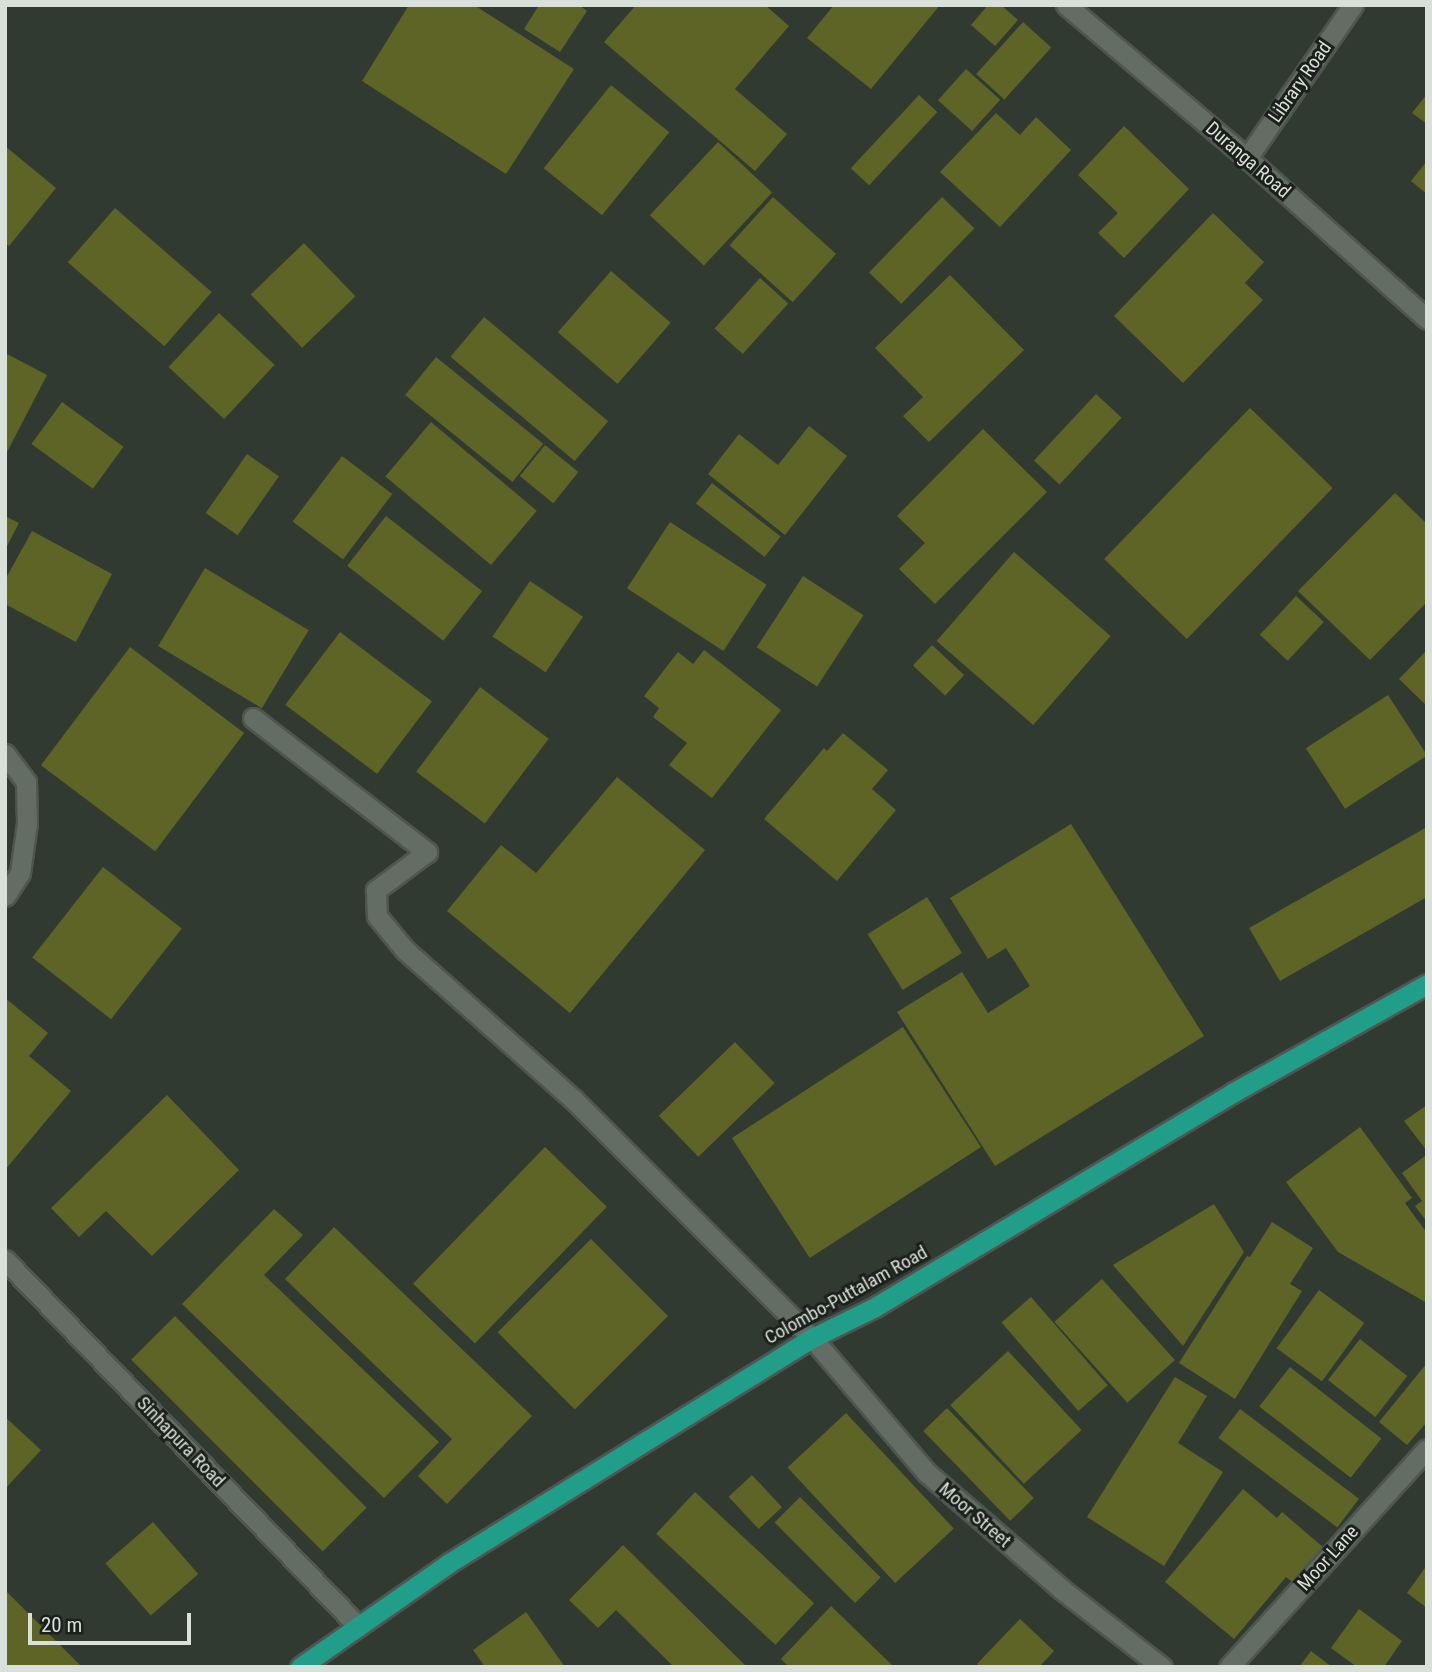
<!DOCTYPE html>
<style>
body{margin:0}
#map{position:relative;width:1432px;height:1672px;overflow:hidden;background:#313a31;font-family:"Roboto Condensed",sans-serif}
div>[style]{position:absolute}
.building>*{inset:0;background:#5e6425;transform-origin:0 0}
.roads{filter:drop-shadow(2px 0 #4f564f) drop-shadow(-2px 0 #4f564f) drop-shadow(0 2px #4f564f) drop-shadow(0 -2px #4f564f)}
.minor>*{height:19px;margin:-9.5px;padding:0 9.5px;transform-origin:9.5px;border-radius:9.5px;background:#636d63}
.trunk>*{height:19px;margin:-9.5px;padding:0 9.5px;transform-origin:9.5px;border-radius:9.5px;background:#209e8a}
span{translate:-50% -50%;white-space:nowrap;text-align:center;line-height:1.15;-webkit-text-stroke:6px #1c201c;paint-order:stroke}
.street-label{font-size:19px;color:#d9dfd9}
.frame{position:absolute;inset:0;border:7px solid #d9dfd9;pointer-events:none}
.scale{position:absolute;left:28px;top:1613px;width:163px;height:32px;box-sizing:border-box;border:4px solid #d9dfd9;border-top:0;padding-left:9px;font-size:21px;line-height:24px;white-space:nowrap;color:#d9dfd9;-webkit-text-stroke:5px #1c201c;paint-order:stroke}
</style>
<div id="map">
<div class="building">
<i style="clip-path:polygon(409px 5px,474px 5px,574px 69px,506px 174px,362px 81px)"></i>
<i style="clip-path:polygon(539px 5px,579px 5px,587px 11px,560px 52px,524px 29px)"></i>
<i style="clip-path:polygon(636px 5px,765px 5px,789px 26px,735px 89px,787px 134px,755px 171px,604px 42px)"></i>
<i style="clip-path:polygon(834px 5px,940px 5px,871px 89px,807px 38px)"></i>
<i style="clip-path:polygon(988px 5px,1001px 5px,1018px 20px,995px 46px,971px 25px)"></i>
<i style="left:1023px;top:22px;width:38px;height:70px;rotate:42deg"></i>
<i style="left:966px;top:69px;width:46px;height:42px;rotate:42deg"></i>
<i style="left:611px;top:85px;width:75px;height:107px;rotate:39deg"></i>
<i style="clip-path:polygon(1427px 94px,1427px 124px,1412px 113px)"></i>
<i style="left:919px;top:95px;width:25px;height:100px;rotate:43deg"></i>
<i style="clip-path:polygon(996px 113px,1020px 135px,1036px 117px,1071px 150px,1000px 227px,940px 172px)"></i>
<i style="clip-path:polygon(1124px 126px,1189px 189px,1124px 258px,1098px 233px,1118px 213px,1078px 175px)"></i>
<i style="left:718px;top:142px;width:74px;height:100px;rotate:43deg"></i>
<i style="clip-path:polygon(5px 146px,56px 188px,9px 246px,5px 243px)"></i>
<i style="clip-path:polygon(1427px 161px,1427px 194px,1411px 181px)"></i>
<i style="left:773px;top:197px;width:85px;height:65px;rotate:42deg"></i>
<i style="left:942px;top:197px;width:45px;height:105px;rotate:44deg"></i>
<i style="left:115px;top:208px;width:128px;height:72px;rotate:41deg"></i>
<i style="clip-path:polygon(1213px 213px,1264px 262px,1245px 283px,1263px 300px,1183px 383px,1114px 316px)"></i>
<i style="left:304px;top:243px;width:74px;height:74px;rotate:46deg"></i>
<i style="left:611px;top:271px;width:79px;height:81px;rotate:41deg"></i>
<i style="clip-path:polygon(950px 275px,1024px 350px,929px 442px,903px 416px,923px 397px,875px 348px)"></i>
<i style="left:760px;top:278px;width:38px;height:68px;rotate:42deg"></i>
<i style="left:219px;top:313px;width:76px;height:74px;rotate:43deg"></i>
<i style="left:484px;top:317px;width:162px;height:52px;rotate:40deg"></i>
<i style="clip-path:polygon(5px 353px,47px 375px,5px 456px)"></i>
<i style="left:436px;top:357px;width:138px;height:49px;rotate:39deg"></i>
<i style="left:1096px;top:394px;width:35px;height:91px;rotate:43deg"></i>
<i style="left:62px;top:402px;width:76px;height:52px;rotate:36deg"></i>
<i style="left:1250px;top:408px;width:115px;height:210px;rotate:44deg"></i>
<i style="left:431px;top:422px;width:138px;height:71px;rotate:40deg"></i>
<i style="clip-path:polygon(809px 426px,847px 456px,785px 535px,708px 474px,739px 434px,778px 465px)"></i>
<i style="clip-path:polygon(983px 429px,1047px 492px,935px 604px,899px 569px,925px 543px,897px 516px)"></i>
<i style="left:545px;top:445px;width:43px;height:40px;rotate:39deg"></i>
<i style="left:247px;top:454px;width:39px;height:72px;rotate:35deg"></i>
<i style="left:342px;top:456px;width:63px;height:82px;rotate:37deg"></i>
<i style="left:712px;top:483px;width:87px;height:26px;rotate:38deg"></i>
<i style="clip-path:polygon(1395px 493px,1427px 524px,1427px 602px,1370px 660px,1298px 591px)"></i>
<i style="clip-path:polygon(5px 516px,19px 523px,5px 550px)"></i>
<i style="left:386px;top:516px;width:122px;height:63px;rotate:38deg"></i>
<i style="left:670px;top:522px;width:115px;height:79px;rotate:33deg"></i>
<i style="clip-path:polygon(32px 531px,112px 574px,76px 642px,5px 604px,5px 580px)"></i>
<i style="left:1014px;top:552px;width:128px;height:118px;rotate:41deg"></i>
<i style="left:205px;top:568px;width:121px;height:91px;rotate:31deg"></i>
<i style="left:803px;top:576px;width:72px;height:85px;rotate:33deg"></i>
<i style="left:530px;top:581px;width:64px;height:67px;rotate:34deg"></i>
<i style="left:1296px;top:596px;width:38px;height:53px;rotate:43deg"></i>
<i style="left:340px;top:632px;width:115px;height:91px;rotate:37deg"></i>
<i style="left:932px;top:645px;width:44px;height:28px;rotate:43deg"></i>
<i style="left:130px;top:647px;width:143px;height:148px;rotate:37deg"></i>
<i style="clip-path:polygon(704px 650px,781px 710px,712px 798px,669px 765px,687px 743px,653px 717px,659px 708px,644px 696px,678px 652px,693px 664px)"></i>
<i style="clip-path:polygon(1427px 650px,1427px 706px,1399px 679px)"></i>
<i style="left:480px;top:687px;width:86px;height:106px;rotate:37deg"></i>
<i style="left:1388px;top:695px;width:72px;height:98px;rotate:57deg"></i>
<i style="clip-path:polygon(843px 733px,888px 770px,872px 789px,896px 810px,837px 881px,764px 819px,824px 748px,827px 751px)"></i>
<i style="clip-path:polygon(617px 777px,705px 850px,570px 1013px,447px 911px,501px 845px,536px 873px)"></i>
<i style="clip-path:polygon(1071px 824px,1204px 1036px,995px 1166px,897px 1012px,962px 972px,988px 1013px,1030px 986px,1006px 948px,988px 959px,950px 898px)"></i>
<i style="clip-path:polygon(1427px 827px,1427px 897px,1280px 981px,1249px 928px)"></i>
<i style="left:103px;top:867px;width:100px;height:115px;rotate:38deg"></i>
<i style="left:927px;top:897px;width:66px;height:70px;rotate:58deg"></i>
<i style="clip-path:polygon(5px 998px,48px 1033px,29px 1056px,71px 1091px,5px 1170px)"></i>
<i style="left:903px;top:1027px;width:143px;height:204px;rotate:57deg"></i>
<i style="left:735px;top:1042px;width:57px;height:106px;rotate:46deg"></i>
<i style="clip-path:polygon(167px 1095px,239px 1170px,152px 1256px,106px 1211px,79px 1237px,51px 1208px)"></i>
<i style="clip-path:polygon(1427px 1105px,1427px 1151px,1404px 1121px)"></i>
<i style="clip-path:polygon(1360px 1127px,1412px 1198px,1405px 1203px,1427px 1233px,1427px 1303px,1338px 1252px,1286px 1182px)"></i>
<i style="left:545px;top:1147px;width:86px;height:190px;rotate:44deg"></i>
<i style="clip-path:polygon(1425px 1156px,1427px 1158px,1427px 1222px,1415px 1206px,1422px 1201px,1402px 1173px)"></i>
<i style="clip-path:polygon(1214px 1204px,1244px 1252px,1183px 1346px,1113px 1265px)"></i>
<i style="clip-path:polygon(274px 1209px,303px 1235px,264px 1275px,439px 1442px,384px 1498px,182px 1304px)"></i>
<i style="clip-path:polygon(1272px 1222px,1313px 1248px,1290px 1284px,1302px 1291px,1235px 1399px,1179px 1363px,1247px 1256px,1250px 1257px)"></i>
<i style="clip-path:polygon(334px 1227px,532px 1416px,447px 1504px,418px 1476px,452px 1439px,285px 1279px)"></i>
<i style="left:591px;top:1239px;width:109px;height:132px;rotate:45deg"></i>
<i style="left:1102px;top:1279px;width:109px;height:64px;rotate:48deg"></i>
<i style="left:1319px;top:1290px;width:56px;height:72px;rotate:36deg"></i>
<i style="left:1031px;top:1297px;width:117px;height:39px;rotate:49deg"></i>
<i style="left:175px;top:1316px;width:271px;height:62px;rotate:45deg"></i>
<i style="left:1360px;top:1339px;width:60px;height:52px;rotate:38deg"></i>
<i style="left:1008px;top:1351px;width:108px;height:79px;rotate:47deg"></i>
<i style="clip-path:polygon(1427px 1363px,1427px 1422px,1407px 1445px,1379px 1422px)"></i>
<i style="left:1290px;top:1367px;width:116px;height:50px;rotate:38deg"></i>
<i style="clip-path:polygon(1175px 1377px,1207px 1396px,1178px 1443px,1223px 1472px,1164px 1566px,1087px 1517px)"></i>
<i style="left:947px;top:1408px;width:125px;height:33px;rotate:46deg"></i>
<i style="left:1240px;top:1409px;width:149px;height:36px;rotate:37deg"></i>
<i style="left:846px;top:1413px;width:158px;height:80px;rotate:47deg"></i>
<i style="clip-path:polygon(5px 1417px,41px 1450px,5px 1489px)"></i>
<i style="left:752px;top:1475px;width:44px;height:32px;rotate:47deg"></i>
<i style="clip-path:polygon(1243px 1489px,1277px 1518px,1282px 1512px,1324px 1548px,1295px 1584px,1286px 1577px,1234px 1639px,1165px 1582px)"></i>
<i style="left:695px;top:1492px;width:163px;height:57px;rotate:43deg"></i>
<i style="left:800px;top:1497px;width:114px;height:36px;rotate:45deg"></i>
<i style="left:153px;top:1522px;width:69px;height:63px;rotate:49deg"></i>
<i style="clip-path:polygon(623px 1545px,747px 1667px,674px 1667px,616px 1610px,598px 1628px,569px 1600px)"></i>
<i style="clip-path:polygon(1427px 1565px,1427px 1608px,1407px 1593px)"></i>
<i style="clip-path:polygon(5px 1590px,82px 1667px,5px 1667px)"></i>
<i style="clip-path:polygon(831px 1606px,894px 1667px,789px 1667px,781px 1659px)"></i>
<i style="clip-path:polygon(1359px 1609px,1402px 1641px,1384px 1667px,1357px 1667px,1331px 1648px)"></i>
<i style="clip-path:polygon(526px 1612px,565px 1667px,485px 1667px,473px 1650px)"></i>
<i style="clip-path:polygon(1020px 1619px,1054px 1651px,1039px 1667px,980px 1667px,977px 1664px)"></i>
<i style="clip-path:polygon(1311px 1651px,1332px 1667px,1299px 1667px)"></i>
</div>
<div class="roads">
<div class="minor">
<i style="left:1066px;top:5px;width:237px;rotate:40.2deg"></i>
<i style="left:1247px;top:158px;width:241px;rotate:41.8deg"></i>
<i style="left:1247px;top:158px;width:186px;rotate:-55.3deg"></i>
<i style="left:253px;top:718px;width:220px;rotate:37.6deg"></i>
<i style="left:427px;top:852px;width:64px;rotate:143.3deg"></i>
<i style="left:376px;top:890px;width:26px;rotate:88deg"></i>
<i style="left:377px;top:916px;width:44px;rotate:50.5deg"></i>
<i style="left:405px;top:950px;width:225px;rotate:41.6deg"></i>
<i style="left:573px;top:1099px;width:338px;rotate:45deg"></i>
<i style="left:812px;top:1338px;width:177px;rotate:49.6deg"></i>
<i style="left:927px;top:1473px;width:176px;rotate:40.8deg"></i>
<i style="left:1060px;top:1588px;width:129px;rotate:37.8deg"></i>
<i style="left:5px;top:754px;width:35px;rotate:53deg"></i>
<i style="left:26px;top:782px;width:41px;rotate:88.6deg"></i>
<i style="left:27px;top:823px;width:50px;rotate:98deg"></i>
<i style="left:20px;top:873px;width:27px;rotate:123deg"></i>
<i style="left:5px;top:1260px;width:507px;rotate:46.04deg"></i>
<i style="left:1229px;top:1667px;width:294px;rotate:-47.8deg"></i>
</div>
<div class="trunk">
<i style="left:300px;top:1667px;width:182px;rotate:-34.9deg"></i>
<i style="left:449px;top:1563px;width:427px;rotate:-31.8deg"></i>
<i style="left:812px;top:1338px;width:70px;rotate:-26.2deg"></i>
<i style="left:875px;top:1307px;width:418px;rotate:-30.9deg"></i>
<i style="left:1234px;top:1092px;width:221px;rotate:-29.2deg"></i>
</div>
</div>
<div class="street-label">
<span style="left:1300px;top:82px;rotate:-55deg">Library Road</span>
<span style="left:1248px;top:160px;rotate:41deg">Duranga Road</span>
<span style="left:846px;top:1295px;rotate:-29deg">Colombo-Puttalam Road</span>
<span style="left:181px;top:1442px;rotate:46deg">Sinhapura Road</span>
<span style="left:975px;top:1515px;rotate:41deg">Moor Street</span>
<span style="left:1328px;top:1558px;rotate:-48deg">Moor Lane</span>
</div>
<div class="frame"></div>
<div class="scale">20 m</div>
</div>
